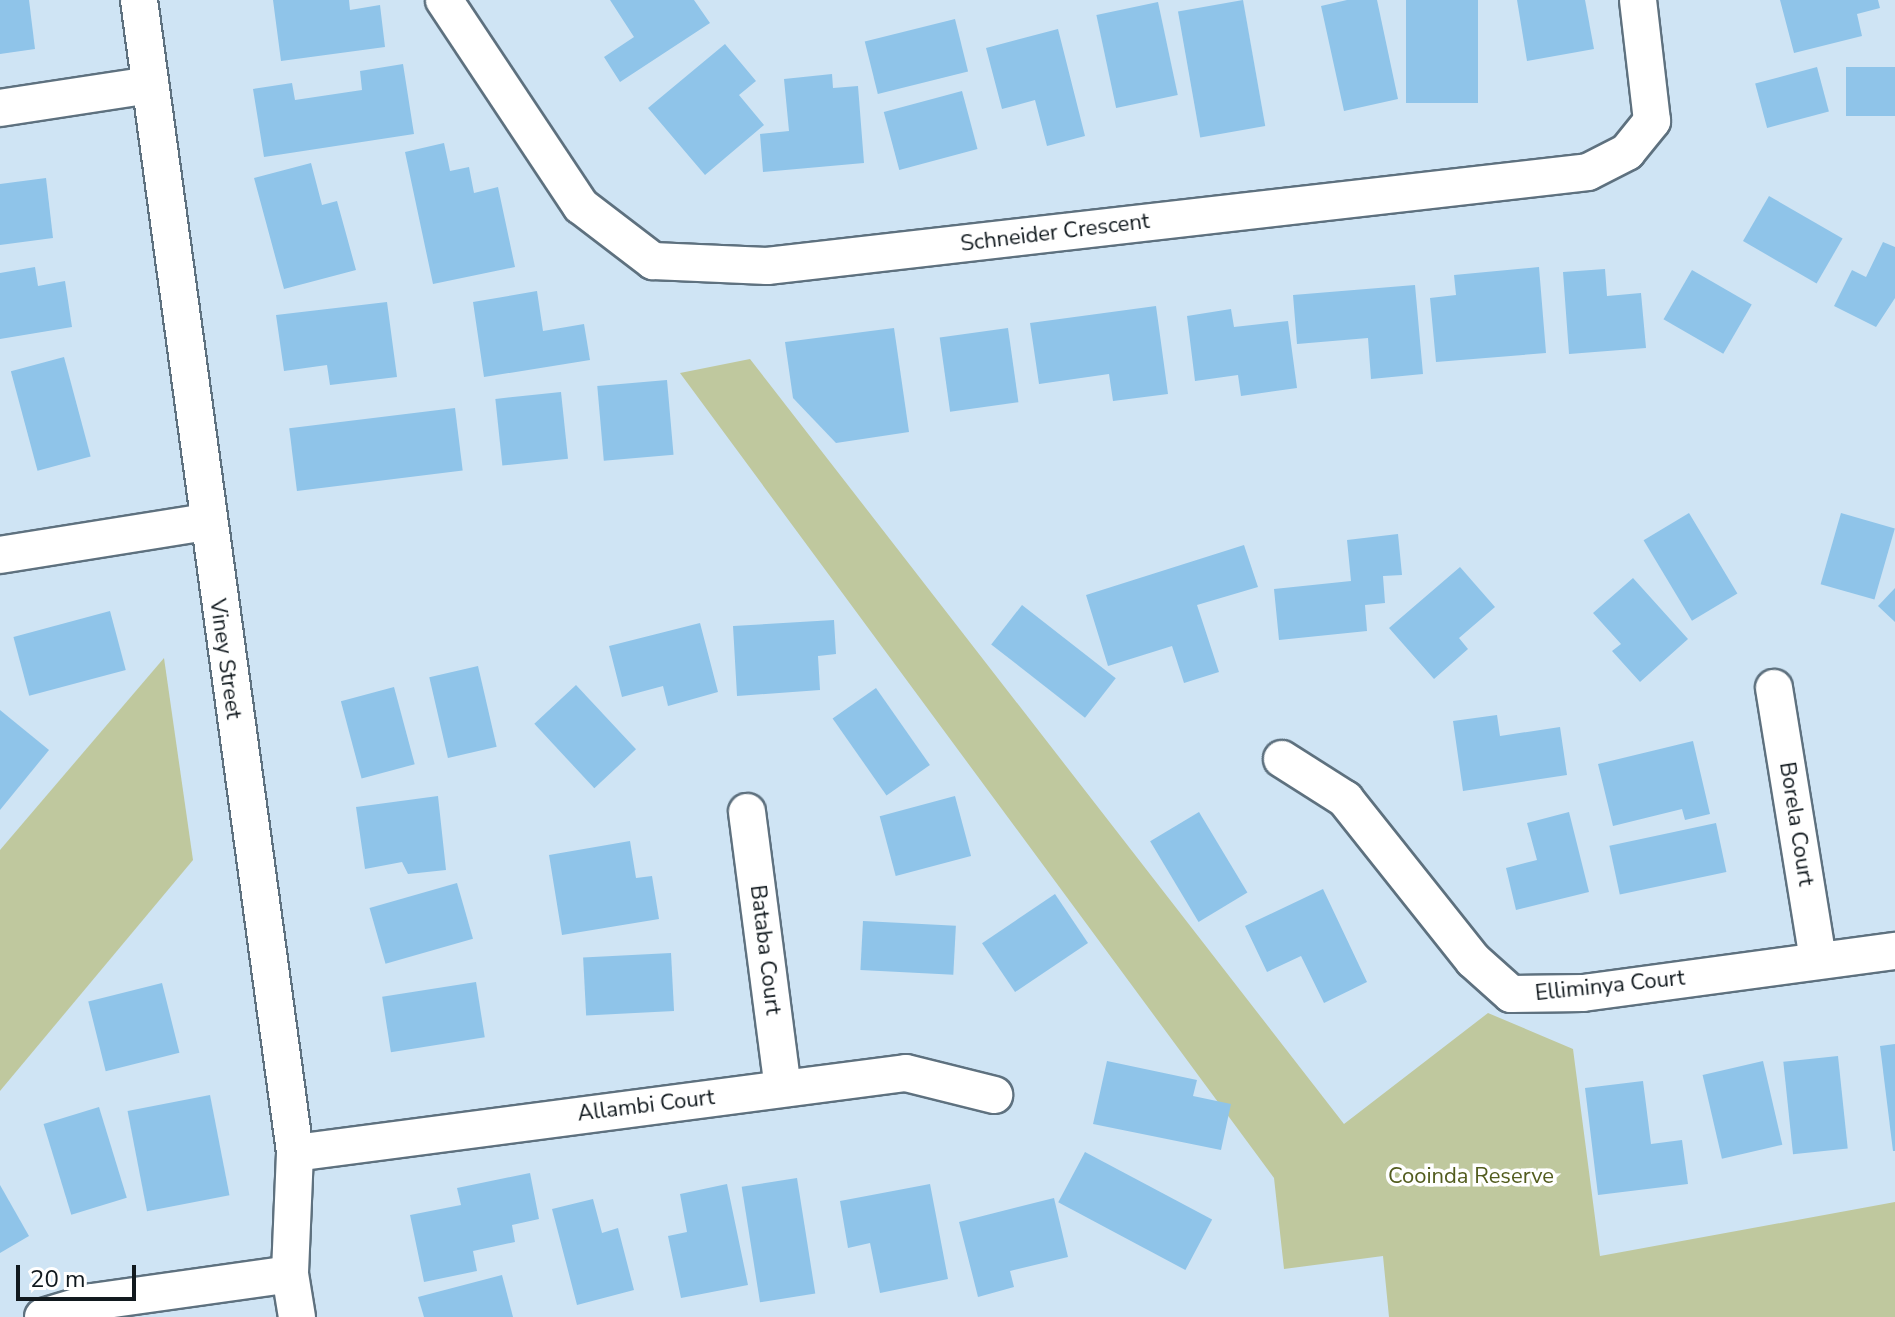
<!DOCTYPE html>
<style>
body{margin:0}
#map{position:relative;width:1895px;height:1317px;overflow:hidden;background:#cfe4f4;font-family:"Nunito Sans",sans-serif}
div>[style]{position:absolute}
.green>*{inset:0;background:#bfc89e}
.building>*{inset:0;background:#8fc4e9;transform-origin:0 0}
.roads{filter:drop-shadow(2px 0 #5e717f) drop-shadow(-2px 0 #5e717f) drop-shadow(0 2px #5e717f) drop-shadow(0 -2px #5e717f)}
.minor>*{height:36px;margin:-18px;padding:0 18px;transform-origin:18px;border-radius:18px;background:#fff}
span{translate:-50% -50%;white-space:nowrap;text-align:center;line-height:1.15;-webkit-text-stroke:7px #fff;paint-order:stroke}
.street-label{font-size:22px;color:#11191e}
.park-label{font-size:22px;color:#525c1e}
.scale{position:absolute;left:16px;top:1265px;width:120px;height:36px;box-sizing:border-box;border:4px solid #11191e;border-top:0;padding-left:10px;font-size:24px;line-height:28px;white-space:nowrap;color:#11191e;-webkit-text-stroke:6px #fff;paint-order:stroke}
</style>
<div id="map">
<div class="green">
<i style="clip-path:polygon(750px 359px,1344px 1124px,1488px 1013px,1573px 1049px,1600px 1256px,1895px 1202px,1895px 1317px,1389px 1317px,1383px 1256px,1284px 1269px,1274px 1178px,680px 373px)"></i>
<i style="clip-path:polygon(164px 658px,193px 860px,0 1091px,0 850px)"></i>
</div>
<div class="building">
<i style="clip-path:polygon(0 0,29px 0,35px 49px,0 54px)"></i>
<i style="clip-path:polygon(273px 0,349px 0,350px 10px,380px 5px,385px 47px,281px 61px)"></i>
<i style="clip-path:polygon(610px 0,694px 0,710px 23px,620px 82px,604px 57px,634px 37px)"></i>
<i style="left:1243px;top:0;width:128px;height:66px;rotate:80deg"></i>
<i style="clip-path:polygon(1347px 0,1377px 0,1398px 99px,1344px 111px,1321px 6px)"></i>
<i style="left:1406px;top:0;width:72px;height:103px"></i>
<i style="clip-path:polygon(1517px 0,1585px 0,1594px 49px,1527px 61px)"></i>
<i style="clip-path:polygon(1780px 0,1878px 0,1880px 8px,1857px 14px,1862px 36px,1794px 53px)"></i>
<i style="left:1158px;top:2px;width:95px;height:63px;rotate:78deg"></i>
<i style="left:955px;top:19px;width:54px;height:93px;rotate:76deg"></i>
<i style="clip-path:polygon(1058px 29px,1085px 136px,1047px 146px,1035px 100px,1002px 109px,986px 48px)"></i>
<i style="clip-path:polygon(725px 44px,756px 81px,739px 95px,764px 125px,705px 175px,648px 108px)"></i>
<i style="clip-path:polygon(403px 64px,414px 134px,264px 157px,253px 89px,292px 83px,295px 100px,362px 90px,360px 71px)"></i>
<i style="left:1817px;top:67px;width:46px;height:64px;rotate:75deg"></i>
<i style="left:1895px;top:67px;width:49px;height:49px;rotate:90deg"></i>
<i style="clip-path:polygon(832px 74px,833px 88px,858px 86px,864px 163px,763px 172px,760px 134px,789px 131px,784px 79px)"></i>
<i style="left:962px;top:91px;width:60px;height:81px;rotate:75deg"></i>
<i style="clip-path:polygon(444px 143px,450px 171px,469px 167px,474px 193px,498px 187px,515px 267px,433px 284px,405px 152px)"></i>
<i style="clip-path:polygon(311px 163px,322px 205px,337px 201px,356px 270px,284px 289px,254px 178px)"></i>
<i style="clip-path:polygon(46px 178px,53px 238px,0 245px,0 184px)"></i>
<i style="left:1769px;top:196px;width:85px;height:52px;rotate:30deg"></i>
<i style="clip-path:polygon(1883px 242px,1895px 247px,1895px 298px,1876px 327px,1834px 306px,1852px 270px,1866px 277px)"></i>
<i style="clip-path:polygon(35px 267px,38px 286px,65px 281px,72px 327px,0 339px,0 273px)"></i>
<i style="clip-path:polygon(1539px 267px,1546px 353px,1436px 362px,1430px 298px,1456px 295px,1454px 275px)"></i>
<i style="clip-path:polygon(1605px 269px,1607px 296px,1641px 293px,1646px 348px,1569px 354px,1563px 272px)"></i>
<i style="left:1692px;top:270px;width:69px;height:57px;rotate:30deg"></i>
<i style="clip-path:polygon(1415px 285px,1423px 374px,1371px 379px,1368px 338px,1297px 344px,1293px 295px)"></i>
<i style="clip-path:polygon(537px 291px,543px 331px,584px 324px,590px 360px,484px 377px,473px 302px)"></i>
<i style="clip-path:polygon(387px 302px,397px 377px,330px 385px,327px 365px,284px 371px,276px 315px)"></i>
<i style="clip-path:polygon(1156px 306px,1168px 394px,1113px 401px,1109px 374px,1039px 384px,1030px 323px)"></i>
<i style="clip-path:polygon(1231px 309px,1234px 327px,1288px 321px,1297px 388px,1241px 396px,1238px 375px,1195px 381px,1187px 316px)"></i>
<i style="clip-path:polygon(894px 328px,909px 432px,836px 443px,793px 398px,785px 342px)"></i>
<i style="left:1008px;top:328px;width:75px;height:69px;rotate:82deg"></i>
<i style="left:64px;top:357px;width:103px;height:55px;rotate:75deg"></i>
<i style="left:667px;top:380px;width:75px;height:70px;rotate:85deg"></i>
<i style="left:561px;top:392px;width:67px;height:66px;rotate:84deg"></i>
<i style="left:455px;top:408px;width:63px;height:167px;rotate:83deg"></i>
<i style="left:1689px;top:513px;width:94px;height:53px;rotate:59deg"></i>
<i style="left:1841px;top:513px;width:56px;height:74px;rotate:16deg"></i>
<i style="clip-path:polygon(1398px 534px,1402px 575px,1383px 576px,1385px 603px,1365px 605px,1367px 631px,1279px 640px,1274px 589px,1351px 581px,1347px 540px)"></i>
<i style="clip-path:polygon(1244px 545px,1258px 587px,1197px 605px,1219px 672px,1184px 683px,1172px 646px,1108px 666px,1086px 595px)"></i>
<i style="clip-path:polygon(1460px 567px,1495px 607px,1459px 638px,1468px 649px,1434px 679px,1389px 628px)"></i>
<i style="clip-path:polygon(1633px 578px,1688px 639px,1640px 682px,1612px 651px,1621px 644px,1593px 613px)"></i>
<i style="clip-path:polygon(1895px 588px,1895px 622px,1878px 606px)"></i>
<i style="left:1022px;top:605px;width:119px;height:50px;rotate:38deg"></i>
<i style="left:110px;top:611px;width:61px;height:100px;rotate:75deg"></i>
<i style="clip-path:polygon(834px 620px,836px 654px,818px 656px,820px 690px,737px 696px,733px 626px)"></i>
<i style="clip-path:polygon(700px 623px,718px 692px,668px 706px,663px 686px,622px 697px,609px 646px)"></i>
<i style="left:478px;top:666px;width:83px;height:50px;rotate:77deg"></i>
<i style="left:576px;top:685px;width:88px;height:57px;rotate:47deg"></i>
<i style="left:394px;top:687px;width:80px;height:55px;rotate:75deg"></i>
<i style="left:876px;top:688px;width:94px;height:53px;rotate:55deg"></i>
<i style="clip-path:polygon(0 710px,49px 750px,0 810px)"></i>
<i style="clip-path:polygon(1497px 715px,1500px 736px,1560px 727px,1567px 775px,1463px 791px,1453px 721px)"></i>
<i style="clip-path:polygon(1693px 741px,1710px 814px,1685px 820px,1682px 809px,1613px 826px,1598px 764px)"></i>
<i style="clip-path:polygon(438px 796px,446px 870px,408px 874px,402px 862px,365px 869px,356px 807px)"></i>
<i style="left:955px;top:796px;width:62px;height:78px;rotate:75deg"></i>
<i style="left:1199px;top:812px;width:94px;height:57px;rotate:59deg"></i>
<i style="clip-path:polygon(1569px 812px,1589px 892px,1516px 910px,1506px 868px,1537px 860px,1527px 823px)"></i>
<i style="left:1716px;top:823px;width:50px;height:109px;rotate:78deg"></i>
<i style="clip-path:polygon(630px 841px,636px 878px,652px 876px,659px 919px,562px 935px,549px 855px)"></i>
<i style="left:457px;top:883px;width:58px;height:91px;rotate:74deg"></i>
<i style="clip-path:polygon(1323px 889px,1367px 982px,1324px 1003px,1301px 956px,1267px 972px,1245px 926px)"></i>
<i style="left:1055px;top:894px;width:59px;height:88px;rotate:56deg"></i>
<i style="left:863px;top:921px;width:93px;height:49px;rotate:3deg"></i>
<i style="left:671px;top:953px;width:58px;height:88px;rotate:87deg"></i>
<i style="left:476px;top:982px;width:56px;height:95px;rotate:81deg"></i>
<i style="left:162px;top:983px;width:72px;height:76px;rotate:76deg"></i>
<i style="clip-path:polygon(1895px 1044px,1895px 1151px,1893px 1151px,1880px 1046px)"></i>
<i style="left:1838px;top:1056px;width:93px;height:55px;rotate:84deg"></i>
<i style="clip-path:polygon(1107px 1061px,1197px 1080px,1193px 1096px,1231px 1104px,1221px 1150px,1093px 1124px)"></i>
<i style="left:1763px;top:1061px;width:86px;height:62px;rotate:77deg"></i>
<i style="clip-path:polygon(1643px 1081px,1651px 1144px,1682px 1140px,1688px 1184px,1598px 1195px,1585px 1088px)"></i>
<i style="left:210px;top:1095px;width:102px;height:84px;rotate:79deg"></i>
<i style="left:99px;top:1107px;width:95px;height:58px;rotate:73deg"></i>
<i style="left:1085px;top:1152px;width:144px;height:57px;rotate:28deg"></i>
<i style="clip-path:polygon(530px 1173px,539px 1219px,512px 1225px,515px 1242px,473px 1251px,477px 1271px,424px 1282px,410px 1215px,461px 1205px,457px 1188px)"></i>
<i style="left:797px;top:1178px;width:117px;height:56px;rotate:81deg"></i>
<i style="clip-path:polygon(727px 1184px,748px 1285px,681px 1298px,668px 1236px,687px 1232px,680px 1194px)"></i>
<i style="clip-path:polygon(930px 1184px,948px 1279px,880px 1293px,870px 1243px,848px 1248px,840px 1201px)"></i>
<i style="clip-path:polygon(0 1185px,29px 1236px,0 1253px)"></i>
<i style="clip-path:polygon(1054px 1198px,1068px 1257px,1010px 1271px,1014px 1287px,978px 1297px,959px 1222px)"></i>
<i style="clip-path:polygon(593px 1199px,602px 1233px,618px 1228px,634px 1290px,577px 1305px,552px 1209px)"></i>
<i style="clip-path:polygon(502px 1275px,513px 1317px,424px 1317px,418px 1297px)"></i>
</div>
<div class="roads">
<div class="minor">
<i style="left:139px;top:0;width:1164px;rotate:82.29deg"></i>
<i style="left:295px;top:1153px;width:121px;rotate:92.4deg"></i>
<i style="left:290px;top:1274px;width:44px;rotate:80.8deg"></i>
<i style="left:444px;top:0;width:247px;rotate:56.4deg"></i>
<i style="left:581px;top:206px;width:91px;rotate:37.4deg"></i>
<i style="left:653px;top:261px;width:114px;rotate:2.5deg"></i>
<i style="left:767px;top:266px;width:826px;rotate:-6.53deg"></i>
<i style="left:1588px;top:172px;width:44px;rotate:-27.1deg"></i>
<i style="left:1627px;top:152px;width:40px;rotate:-51deg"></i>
<i style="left:1652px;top:121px;width:122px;rotate:-96.6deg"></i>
<i style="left:0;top:108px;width:152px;rotate:-8.7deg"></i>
<i style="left:0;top:555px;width:208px;rotate:-9.1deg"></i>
<i style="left:1774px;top:688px;width:276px;rotate:80.8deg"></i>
<i style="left:1282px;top:759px;width:75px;rotate:32.4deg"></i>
<i style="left:1345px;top:799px;width:206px;rotate:51.5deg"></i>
<i style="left:1473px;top:960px;width:51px;rotate:41.8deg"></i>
<i style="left:1511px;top:994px;width:72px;rotate:-0.8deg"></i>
<i style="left:1583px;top:993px;width:315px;rotate:-7.7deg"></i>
<i style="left:747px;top:812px;width:278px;rotate:82.6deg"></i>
<i style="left:295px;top:1153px;width:616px;rotate:-7.46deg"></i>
<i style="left:906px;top:1073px;width:91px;rotate:14deg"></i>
<i style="left:43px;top:1317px;width:51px;rotate:-17deg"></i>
<i style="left:92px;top:1302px;width:200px;rotate:-8deg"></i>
</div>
</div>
<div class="street-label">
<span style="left:1055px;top:233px;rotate:-7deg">Schneider Crescent</span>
<span style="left:225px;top:659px;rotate:82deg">Viney Street</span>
<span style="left:1796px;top:824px;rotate:81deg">Borela Court</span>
<span style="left:765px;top:950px;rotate:83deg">Bataba Court</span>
<span style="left:1610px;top:986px;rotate:-6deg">Elliminya Court</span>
<span style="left:646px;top:1106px;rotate:-7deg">Allambi Court</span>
</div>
<div class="park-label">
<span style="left:1471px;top:1177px">Cooinda Reserve</span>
</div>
<div class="scale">20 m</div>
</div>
